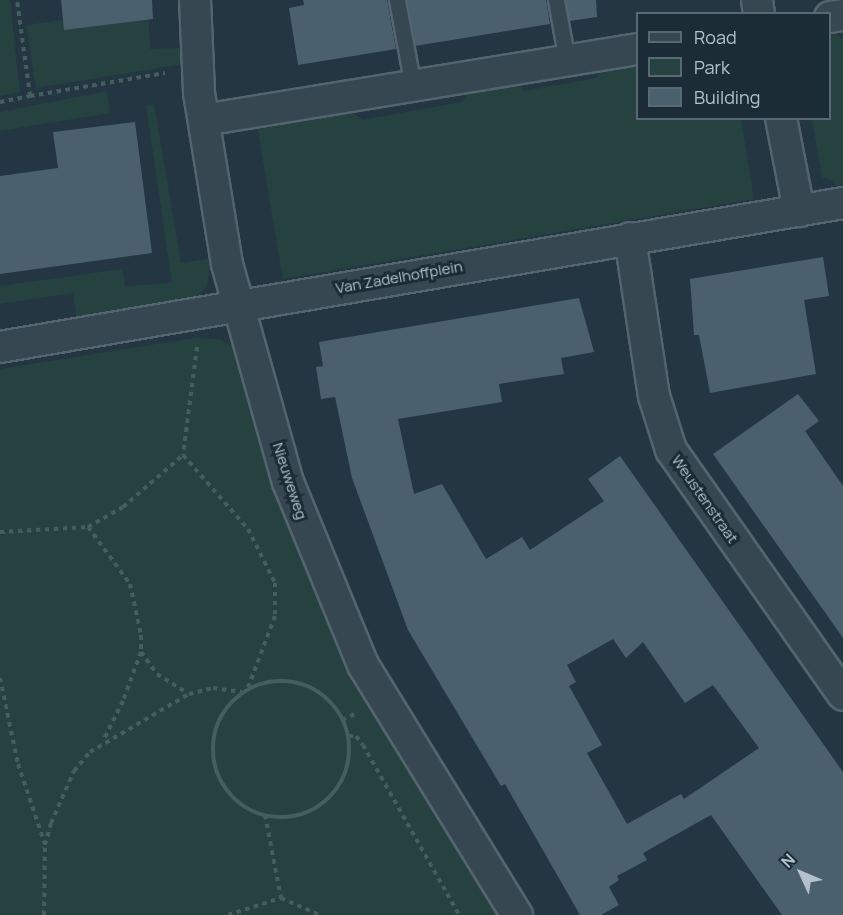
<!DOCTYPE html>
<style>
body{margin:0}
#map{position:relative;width:843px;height:915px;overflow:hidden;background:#233642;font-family:Manrope,sans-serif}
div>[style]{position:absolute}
.green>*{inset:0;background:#254240}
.building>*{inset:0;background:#4b606d}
.path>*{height:4px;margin-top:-2px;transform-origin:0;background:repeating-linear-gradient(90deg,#435e5c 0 4.5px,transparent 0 9px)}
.path>.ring{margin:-2px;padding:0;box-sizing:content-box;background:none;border:4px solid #435e5c;border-radius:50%}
.roads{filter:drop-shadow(2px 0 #55646f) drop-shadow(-2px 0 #55646f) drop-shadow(0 2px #55646f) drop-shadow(0 -2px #55646f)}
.service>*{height:15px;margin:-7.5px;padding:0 7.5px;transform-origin:7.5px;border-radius:7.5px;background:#374751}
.minor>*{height:30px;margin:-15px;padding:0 15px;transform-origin:15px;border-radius:15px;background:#374751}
span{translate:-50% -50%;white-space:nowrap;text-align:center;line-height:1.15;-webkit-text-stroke:6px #1c2c36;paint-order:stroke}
.street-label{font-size:15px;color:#b4c1cc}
.legend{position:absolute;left:636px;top:12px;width:195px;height:108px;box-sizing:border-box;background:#1c2c36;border:2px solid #596872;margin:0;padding:8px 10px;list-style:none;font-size:18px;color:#b4c1cc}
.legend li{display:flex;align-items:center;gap:12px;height:30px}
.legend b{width:30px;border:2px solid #596872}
.north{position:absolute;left:771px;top:843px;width:60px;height:60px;-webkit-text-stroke:4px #1c2c36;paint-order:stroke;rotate:314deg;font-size:16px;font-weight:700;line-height:24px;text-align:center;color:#b4c1cc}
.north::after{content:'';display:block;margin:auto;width:21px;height:27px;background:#b4c1cc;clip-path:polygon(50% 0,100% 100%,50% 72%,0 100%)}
</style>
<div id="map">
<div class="green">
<i style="clip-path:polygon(0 0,10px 0,20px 92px,0 96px)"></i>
<i style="clip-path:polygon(148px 0,150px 49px,181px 48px,184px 64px,36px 88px,26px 25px,63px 20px,65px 30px,132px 21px)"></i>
<i style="clip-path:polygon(830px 30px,843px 39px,843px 187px,836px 188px,834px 181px,822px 177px,812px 119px,830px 118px)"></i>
<i style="clip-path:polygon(637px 60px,638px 118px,741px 119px,754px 199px,283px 279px,257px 125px,349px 109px,362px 120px,462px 102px,472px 88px,515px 81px,524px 91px,596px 78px,604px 65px)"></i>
<i style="clip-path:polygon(107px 91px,110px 113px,0 131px,0 112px)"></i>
<i style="clip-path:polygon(154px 104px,181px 263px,212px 258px,207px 285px,196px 298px,77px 322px,73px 293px,0 304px,0 286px,122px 269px,125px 286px,172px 283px,146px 105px)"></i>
<i style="clip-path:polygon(194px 338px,219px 339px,235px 348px,285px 515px,323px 609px,347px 658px,501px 915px,0 915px,0 369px)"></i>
</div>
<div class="building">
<i style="clip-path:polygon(61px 0,152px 0,153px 19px,64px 30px)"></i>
<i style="clip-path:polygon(303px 0,387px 0,396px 49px,298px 65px,289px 8px,304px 5px)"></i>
<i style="clip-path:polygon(407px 0,546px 0,550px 24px,415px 46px)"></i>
<i style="clip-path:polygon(566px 0,596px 0,597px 17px,570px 21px)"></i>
<i style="clip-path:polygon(135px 122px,152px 253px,0 274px,0 176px,58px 168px,53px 132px)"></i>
<i style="clip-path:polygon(823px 257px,829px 296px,804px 300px,816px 374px,710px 393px,699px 335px,694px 335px,690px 279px)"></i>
<i style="clip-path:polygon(evenodd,579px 298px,594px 352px,561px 358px,564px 374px,499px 384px,502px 402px,398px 419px,414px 494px,442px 484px,486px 559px,522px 537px,530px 550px,604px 501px,588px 479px,620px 456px,843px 772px,843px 915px,782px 915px,711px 815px,643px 853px,647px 860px,617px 876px,619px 880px,609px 887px,619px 905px,601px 915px,580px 915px,505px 784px,501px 786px,408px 630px,352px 478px,335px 397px,321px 399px,316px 367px,323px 366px,319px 342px,579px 298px,613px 639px,626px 658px,643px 642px,685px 703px,713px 685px,759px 748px,684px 799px,681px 794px,627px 824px,587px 753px,602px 745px,569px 686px,576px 682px,567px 665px,613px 639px)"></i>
<i style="clip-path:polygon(798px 394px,819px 421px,805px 431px,843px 486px,843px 638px,713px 454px)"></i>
</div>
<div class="path">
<i style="left:30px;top:96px;width:137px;rotate:-9.7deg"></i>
<i style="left:0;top:102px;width:31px;rotate:-11deg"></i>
<i style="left:30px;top:96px;width:97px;rotate:-97.7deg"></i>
<i style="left:197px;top:347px;width:109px;rotate:97.4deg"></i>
<i style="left:183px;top:455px;width:98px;rotate:48.7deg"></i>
<i style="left:248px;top:529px;width:60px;rotate:63.4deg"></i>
<i style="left:275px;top:583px;width:33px;rotate:90deg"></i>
<i style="left:275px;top:616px;width:77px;rotate:110.6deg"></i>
<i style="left:88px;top:527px;width:71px;rotate:53.6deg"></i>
<i style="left:130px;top:584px;width:52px;rotate:77.8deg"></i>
<i style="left:141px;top:635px;width:17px;rotate:90deg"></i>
<i style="left:141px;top:652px;width:52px;rotate:110.2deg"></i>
<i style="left:123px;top:701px;width:45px;rotate:116.6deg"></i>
<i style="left:0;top:532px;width:88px;rotate:-3.3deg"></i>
<i style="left:88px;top:527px;width:40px;rotate:-29.7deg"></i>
<i style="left:123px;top:507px;width:79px;rotate:-40.9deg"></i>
<i style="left:141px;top:652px;width:27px;rotate:54deg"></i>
<i style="left:157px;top:674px;width:36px;rotate:32deg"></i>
<i style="left:0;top:678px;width:88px;rotate:78.2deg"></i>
<i style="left:18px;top:764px;width:84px;rotate:71.4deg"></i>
<i class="ring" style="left:213px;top:681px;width:132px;height:132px"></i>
<i style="left:342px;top:720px;width:14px;rotate:-25deg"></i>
<i style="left:348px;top:736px;width:8px"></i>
<i style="left:356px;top:736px;width:11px;rotate:52deg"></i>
<i style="left:363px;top:745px;width:195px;rotate:60.5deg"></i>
<i style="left:265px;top:815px;width:85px;rotate:79.1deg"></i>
<i style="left:281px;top:898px;width:43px;rotate:23.6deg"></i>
<i style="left:44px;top:915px;width:70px;rotate:-89.2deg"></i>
<i style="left:45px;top:845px;width:23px;rotate:-75deg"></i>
<i style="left:51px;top:823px;width:57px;rotate:-66.1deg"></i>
<i style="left:74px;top:771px;width:25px;rotate:-50deg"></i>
<i style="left:90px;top:752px;width:115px;rotate:-30.4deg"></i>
<i style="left:189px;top:694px;width:25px;rotate:-14deg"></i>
<i style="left:213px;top:688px;width:29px;rotate:8deg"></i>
<i style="left:228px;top:915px;width:56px;rotate:-17.8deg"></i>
</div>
<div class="roads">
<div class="service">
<i style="left:397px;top:0;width:87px;rotate:79.5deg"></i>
<i style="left:556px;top:0;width:62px;rotate:79.8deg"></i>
</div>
<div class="minor">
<i style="left:195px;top:0;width:93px;rotate:87.5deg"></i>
<i style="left:199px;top:93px;width:173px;rotate:80.7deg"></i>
<i style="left:227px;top:264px;width:226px;rotate:74.4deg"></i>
<i style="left:288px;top:482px;width:198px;rotate:67.7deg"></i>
<i style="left:363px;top:665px;width:294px;rotate:58.4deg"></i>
<i style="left:757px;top:0;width:14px;rotate:82deg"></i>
<i style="left:830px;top:17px;width:13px;rotate:-9deg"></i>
<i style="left:781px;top:118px;width:95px;rotate:79deg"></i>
<i style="left:204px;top:120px;width:440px;rotate:-9.3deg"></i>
<i style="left:630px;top:238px;width:160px;rotate:81.4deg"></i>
<i style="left:654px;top:396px;width:57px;rotate:72.5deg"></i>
<i style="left:671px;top:450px;width:299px;rotate:54.9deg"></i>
<i style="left:0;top:347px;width:855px;rotate:-9.69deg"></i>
</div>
</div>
<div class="street-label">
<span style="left:399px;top:277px;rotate:-10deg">Van Zadelhoffplein</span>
<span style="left:290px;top:481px;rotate:72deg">Nieuweweg</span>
<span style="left:705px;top:499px;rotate:55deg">Weustenstraat</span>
</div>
<ul class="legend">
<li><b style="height:8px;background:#374751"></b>Road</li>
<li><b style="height:16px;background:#254240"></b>Park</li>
<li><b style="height:16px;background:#4b606d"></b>Building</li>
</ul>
<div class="north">N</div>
</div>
